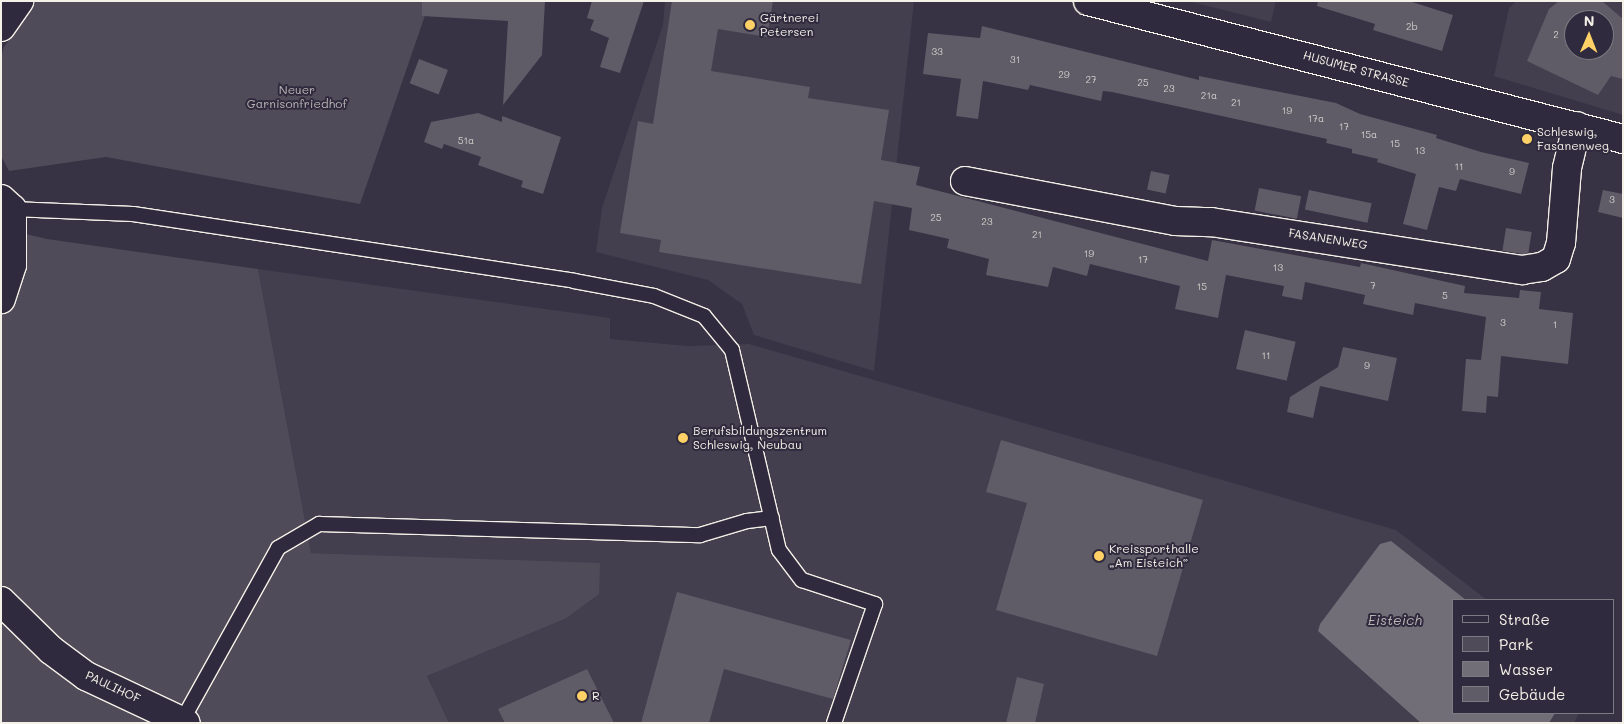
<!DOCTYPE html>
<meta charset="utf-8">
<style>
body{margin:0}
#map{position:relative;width:1624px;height:724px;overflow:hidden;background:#373244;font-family:Mali,sans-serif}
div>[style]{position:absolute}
.built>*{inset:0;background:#433f4e}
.green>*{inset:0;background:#504b59}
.water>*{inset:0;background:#726e77}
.building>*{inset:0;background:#5f5c67;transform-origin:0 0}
.roads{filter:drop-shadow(1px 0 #f4f1e8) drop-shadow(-1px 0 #f4f1e8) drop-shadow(0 1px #f4f1e8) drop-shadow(0 -1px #f4f1e8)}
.service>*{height:14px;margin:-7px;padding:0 7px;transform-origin:7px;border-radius:7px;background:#2f2a3d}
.minor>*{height:28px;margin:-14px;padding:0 14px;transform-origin:14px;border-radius:14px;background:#2f2a3d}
.dots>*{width:14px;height:14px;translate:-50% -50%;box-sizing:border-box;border:2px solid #2f2a3d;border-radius:50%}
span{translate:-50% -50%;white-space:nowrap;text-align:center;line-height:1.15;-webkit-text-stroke:4px #2f2a3d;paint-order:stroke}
.number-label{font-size:10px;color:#cfccc8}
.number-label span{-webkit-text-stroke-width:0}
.poi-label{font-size:12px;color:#f4f1e8}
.left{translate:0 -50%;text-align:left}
.street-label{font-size:12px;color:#f4f1e8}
.park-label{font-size:12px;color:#bbb7b6}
.water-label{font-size:14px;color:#bab6b5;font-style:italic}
.frame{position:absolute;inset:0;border:2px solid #f4f1e8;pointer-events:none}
.legend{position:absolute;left:1452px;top:599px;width:162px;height:115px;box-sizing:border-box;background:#2f2a3d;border:1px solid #7e7a81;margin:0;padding:6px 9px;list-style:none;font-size:15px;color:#f4f1e8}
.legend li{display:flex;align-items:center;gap:10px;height:25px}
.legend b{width:25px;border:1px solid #7e7a81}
.north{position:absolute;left:1564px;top:10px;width:50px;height:50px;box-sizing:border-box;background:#2f2a3d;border:1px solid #7e7a81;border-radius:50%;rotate:1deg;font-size:14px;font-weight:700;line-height:20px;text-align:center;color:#f4f1e8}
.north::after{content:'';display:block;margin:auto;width:18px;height:22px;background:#ffd166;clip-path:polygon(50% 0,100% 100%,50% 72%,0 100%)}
</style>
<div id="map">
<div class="built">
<i style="clip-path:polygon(665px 1px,914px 1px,874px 371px,754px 335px,742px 304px,708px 280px,596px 252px,602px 208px,663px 25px)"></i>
<i style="clip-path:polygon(1188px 1px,1276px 1px,1271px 22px)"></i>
<i style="clip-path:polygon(evenodd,1516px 1px,1623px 1px,1623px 115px,1494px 76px,1509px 8px,1516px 1px,1574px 20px,1604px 20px,1604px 50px,1574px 50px,1574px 20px)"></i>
<i style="clip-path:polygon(258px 269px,610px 318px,610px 339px,688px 346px,749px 344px,1396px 530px,1487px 600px,1453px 600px,1453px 713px,1579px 713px,1574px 723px,449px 723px,427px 676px,565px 619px,600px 564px,311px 553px)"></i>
</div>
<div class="green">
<i style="clip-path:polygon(37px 1px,430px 1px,360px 204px,106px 157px,9px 171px,1px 156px,1px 57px,4px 47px)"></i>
<i style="clip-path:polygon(1px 228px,47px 239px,258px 269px,311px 553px,600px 563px,599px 594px,565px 619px,427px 676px,449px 723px,1px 723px)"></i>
</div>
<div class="water">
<i style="clip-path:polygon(1391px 541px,1466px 600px,1453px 600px,1453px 713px,1555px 713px,1549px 723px,1421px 723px,1318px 631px,1320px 624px,1380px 544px)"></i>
</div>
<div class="building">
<i style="clip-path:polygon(422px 1px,545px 1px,542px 55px,503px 105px,508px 21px,422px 16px)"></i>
<i style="clip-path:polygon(592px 1px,644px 1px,620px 73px,600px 67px,609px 38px,590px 30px,594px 20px,587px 18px)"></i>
<i style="clip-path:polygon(672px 1px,773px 1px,767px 37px,718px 29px,711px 71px,810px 87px,808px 98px,889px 110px,881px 160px,920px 167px,916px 185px,1208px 261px,1212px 240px,1360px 267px,1361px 263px,1465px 286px,1464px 293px,1519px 298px,1520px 290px,1541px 292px,1539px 309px,1573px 313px,1568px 364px,1501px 356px,1498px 397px,1487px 396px,1486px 413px,1462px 411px,1466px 359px,1481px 360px,1486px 317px,1415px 303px,1413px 315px,1363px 304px,1365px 295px,1305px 282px,1302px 300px,1282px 296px,1284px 286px,1226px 275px,1218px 318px,1175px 309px,1180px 286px,1090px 264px,1087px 276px,1053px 267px,1048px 287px,986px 275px,989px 259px,947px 248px,949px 239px,909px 230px,912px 208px,874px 201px,861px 284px,659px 252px,661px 240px,620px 233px,638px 121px,653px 124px)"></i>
<i style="clip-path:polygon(1318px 1px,1409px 1px,1453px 15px,1442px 51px,1373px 30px,1375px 24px,1317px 6px)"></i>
<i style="clip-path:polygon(evenodd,1559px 1px,1602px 1px,1623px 19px,1623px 79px,1611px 76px,1598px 95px,1527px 61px,1549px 9px,1559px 1px,1574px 20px,1604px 20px,1604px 50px,1574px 50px,1574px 20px)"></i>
<i style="clip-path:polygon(982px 26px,1199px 80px,1199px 76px,1336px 103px,1360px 114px,1437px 135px,1436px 138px,1481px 152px,1529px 163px,1521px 194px,1460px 179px,1456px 191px,1439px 187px,1427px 230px,1403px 224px,1416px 174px,1377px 162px,1378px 159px,1352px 153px,1352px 149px,1326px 143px,1327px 139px,1112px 92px,1103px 91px,1101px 101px,1030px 85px,1028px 90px,983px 81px,978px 119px,956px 116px,961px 79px,923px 74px,928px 33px,980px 38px)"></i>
<i style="left:419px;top:59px;width:31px;height:26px;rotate:21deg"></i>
<i style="clip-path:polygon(478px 113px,502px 122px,502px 116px,561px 137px,543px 194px,521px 187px,523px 181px,478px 165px,481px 157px,444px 144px,442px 149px,424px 142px,431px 122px)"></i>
<i style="left:1151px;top:171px;width:19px;height:19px;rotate:12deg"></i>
<i style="left:1259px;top:188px;width:43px;height:23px;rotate:11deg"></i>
<i style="left:1309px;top:190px;width:64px;height:20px;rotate:12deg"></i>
<i style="clip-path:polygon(1603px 190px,1623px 194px,1623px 218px,1598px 212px)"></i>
<i style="left:1506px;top:228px;width:26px;height:23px;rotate:9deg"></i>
<i style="left:1245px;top:330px;width:52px;height:40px;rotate:13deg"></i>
<i style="clip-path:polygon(1343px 347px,1397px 358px,1388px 401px,1320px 386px,1313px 418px,1287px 412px,1290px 397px,1338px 367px)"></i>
<i style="clip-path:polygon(1001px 440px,1203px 500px,1157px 656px,996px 610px,1027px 503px,986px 492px)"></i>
<i style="clip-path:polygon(677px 592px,851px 640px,833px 699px,724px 669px,709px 723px,641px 723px)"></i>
<i style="clip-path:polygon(587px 669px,614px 723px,505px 723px,498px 709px)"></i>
<i style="clip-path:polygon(1017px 677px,1044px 684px,1035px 723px,1006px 723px)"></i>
</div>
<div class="roads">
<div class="service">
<i style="left:12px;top:209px;width:121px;rotate:2.4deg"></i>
<i style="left:133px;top:214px;width:446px;rotate:8.6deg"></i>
<i style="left:574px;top:281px;width:81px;rotate:10.6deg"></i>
<i style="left:654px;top:296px;width:54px;rotate:21.8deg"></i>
<i style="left:704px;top:316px;width:44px;rotate:50.5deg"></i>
<i style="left:732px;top:350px;width:205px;rotate:76.8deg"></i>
<i style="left:779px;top:550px;width:38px;rotate:53deg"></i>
<i style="left:802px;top:580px;width:77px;rotate:18.2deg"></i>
<i style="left:875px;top:604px;width:126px;rotate:109deg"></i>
<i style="left:183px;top:719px;width:196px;rotate:-60.9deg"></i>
<i style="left:278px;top:548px;width:48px;rotate:-30.3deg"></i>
<i style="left:319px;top:524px;width:381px;rotate:1.7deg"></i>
<i style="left:700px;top:535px;width:49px;rotate:-16.6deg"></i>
<i style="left:747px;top:521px;width:25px;rotate:-7deg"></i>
</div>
<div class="minor">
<i style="left:1088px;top:1px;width:553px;rotate:14.46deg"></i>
<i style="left:1px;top:27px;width:32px;rotate:-55deg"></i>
<i style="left:965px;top:181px;width:214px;rotate:10.8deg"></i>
<i style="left:1175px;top:221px;width:36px;rotate:2deg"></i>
<i style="left:1211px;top:222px;width:315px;rotate:8.8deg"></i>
<i style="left:1522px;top:270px;width:20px;rotate:-9deg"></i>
<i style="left:1542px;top:267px;width:16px;rotate:-30deg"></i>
<i style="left:1556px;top:259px;width:17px;rotate:-73deg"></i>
<i style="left:1561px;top:243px;width:75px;rotate:-85.4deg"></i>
<i style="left:1567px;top:168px;width:43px;rotate:-76.6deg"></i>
<i style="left:1px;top:199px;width:15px;rotate:42deg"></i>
<i style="left:12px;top:209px;width:56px;rotate:90deg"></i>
<i style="left:12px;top:265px;width:36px;rotate:108deg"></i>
<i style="left:1px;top:601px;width:70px;rotate:44.4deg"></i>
<i style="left:51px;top:650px;width:44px;rotate:36.6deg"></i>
<i style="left:86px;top:676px;width:110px;rotate:25.2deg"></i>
</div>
</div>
<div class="dots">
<i style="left:750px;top:25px;background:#ffd166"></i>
<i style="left:1527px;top:139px;background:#ffd166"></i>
<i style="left:683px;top:438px;background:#ffd166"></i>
<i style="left:1099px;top:556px;background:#ffd166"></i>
<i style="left:582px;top:696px;background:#ffd166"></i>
</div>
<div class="number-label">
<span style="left:1412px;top:27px">2b</span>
<span style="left:1556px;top:35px">2</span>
<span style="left:937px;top:52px">33</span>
<span style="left:1015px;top:60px">31</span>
<span style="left:1064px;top:75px">29</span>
<span style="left:1091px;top:80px">27</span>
<span style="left:1143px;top:83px">25</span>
<span style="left:1169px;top:89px">23</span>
<span style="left:1209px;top:96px">21a</span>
<span style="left:1236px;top:103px">21</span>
<span style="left:1287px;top:111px">19</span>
<span style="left:1316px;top:119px">17a</span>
<span style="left:1344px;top:127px">17</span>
<span style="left:1369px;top:135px">15a</span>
<span style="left:466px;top:141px">51a</span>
<span style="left:1395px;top:144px">15</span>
<span style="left:1420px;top:151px">13</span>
<span style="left:1459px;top:167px">11</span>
<span style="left:1512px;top:172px">9</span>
<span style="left:1612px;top:200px">3</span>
<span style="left:936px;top:218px">25</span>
<span style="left:987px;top:222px">23</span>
<span style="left:1037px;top:235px">21</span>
<span style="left:1089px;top:254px">19</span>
<span style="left:1143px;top:260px">17</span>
<span style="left:1278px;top:268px">13</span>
<span style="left:1373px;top:286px">7</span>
<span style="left:1202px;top:287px">15</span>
<span style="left:1445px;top:296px">5</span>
<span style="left:1503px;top:323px">3</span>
<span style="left:1555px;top:325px">1</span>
<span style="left:1266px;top:356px">11</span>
<span style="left:1367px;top:366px">9</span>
</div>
<div class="poi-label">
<span class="left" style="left:760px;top:25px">Gärtnerei<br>Petersen</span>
<span class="left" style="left:1537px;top:139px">Schleswig,<br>Fasanenweg</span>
<span class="left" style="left:693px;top:438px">Berufsbildungszentrum<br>Schleswig, Neubau</span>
<span class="left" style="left:1109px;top:556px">Kreissporthalle<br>„Am Eisteich“</span>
<span class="left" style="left:592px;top:696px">R</span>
</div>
<div class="street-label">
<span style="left:1356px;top:69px;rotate:15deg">HUSUMER STRASSE</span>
<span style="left:1328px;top:239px;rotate:9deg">FASANENWEG</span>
<span style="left:113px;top:687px;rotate:25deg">PAULIHOF</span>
</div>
<div class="park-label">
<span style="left:297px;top:97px">Neuer<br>Garnisonfriedhof</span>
</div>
<div class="water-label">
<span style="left:1395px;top:620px">Eisteich</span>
</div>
<div class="frame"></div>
<ul class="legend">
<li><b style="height:6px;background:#2f2a3d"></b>Straße</li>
<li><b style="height:14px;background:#504b59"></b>Park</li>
<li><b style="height:14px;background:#726e77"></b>Wasser</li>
<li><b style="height:14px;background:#5f5c67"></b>Gebäude</li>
</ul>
<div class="north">N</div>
</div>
